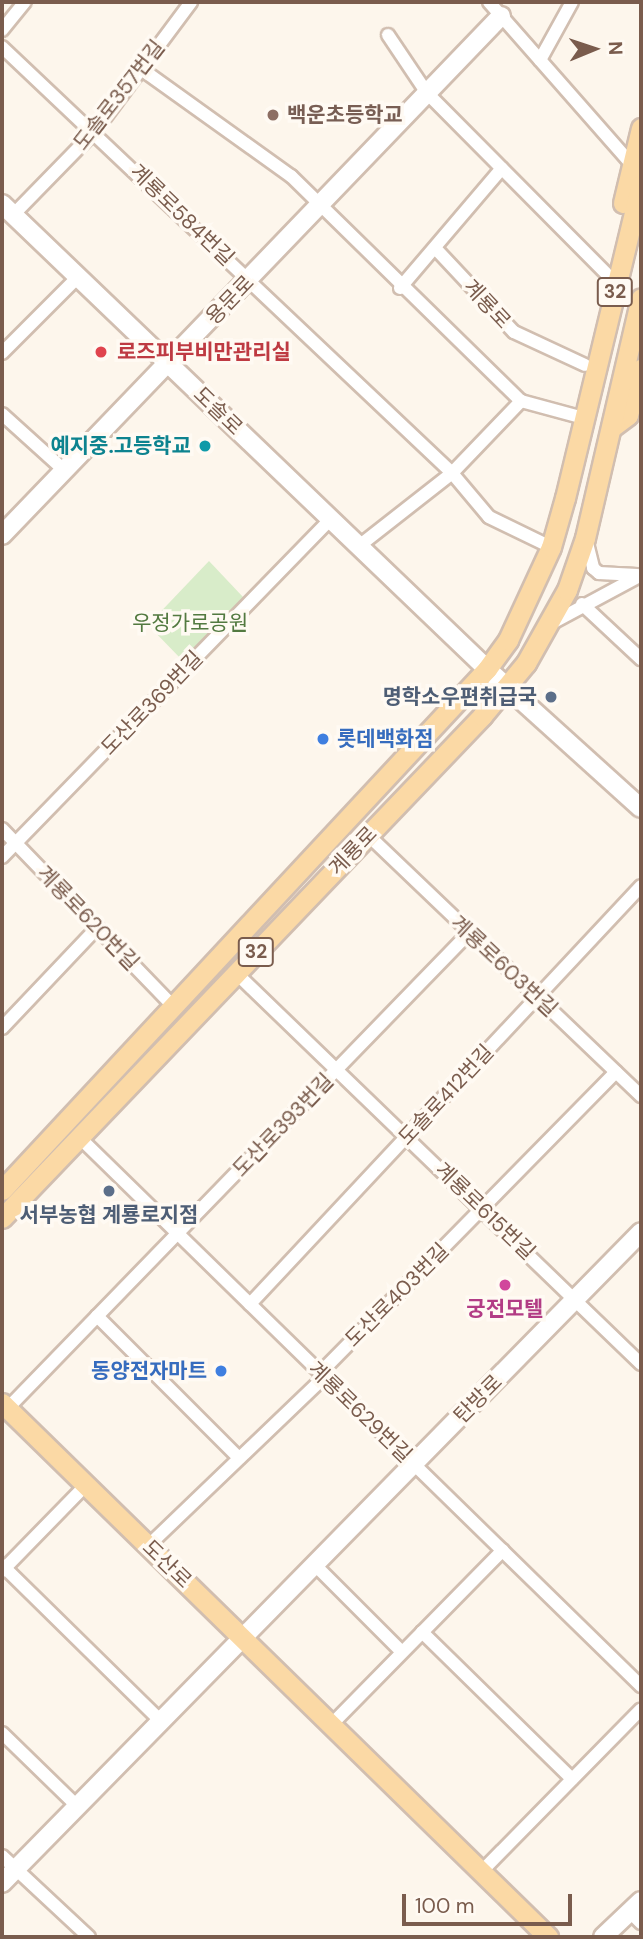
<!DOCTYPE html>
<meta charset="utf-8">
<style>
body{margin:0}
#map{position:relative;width:643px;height:1939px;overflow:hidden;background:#fdf6ec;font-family:"DM Sans","Noto Sans KR",sans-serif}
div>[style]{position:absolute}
.green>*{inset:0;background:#d8ecc9}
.roads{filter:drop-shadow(2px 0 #d1beb0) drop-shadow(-2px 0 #d1beb0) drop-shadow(0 2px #d1beb0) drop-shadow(0 -2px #d1beb0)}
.street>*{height:12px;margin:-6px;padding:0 6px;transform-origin:6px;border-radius:6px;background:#fff}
.secondary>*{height:18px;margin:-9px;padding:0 9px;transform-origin:9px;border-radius:9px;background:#fff}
.primary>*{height:19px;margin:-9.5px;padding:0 9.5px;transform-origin:9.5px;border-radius:9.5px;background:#fbd9a5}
.dots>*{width:19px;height:19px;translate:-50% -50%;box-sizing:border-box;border:4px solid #fffaf3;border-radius:50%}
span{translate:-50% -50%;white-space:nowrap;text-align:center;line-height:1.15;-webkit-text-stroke:7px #fffaf3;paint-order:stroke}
.shield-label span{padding:2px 5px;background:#fffaf3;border:2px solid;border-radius:5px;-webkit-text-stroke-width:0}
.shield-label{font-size:19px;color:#7a5c4d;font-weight:700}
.street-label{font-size:21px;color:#7a5c4d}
.education-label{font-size:21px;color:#785e54;font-weight:700}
.left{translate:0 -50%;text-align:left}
.health-label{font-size:21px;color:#be3a42;font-weight:700}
.culture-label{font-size:21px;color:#0d838f;font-weight:700}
.right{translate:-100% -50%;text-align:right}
.park-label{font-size:21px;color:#537a41}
.service-label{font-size:21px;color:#4e5e75;font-weight:700}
.shop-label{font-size:21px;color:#366cbe;font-weight:700}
.hotel-label{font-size:21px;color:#b23c85;font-weight:700}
.frame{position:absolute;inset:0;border:4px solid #7a5c4d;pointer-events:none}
.north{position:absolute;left:559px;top:14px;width:70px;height:70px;-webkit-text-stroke:5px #fffaf3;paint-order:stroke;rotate:88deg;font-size:19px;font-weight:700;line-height:28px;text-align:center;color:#7a5c4d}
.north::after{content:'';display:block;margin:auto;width:24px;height:32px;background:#7a5c4d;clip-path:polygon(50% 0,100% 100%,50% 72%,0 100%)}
.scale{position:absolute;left:402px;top:1894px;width:170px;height:32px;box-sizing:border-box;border:4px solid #7a5c4d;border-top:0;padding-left:9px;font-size:21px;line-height:24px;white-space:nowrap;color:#7a5c4d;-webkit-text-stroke:5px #fffaf3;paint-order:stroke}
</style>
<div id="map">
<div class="green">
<i style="clip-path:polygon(209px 561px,243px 597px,243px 611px,195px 659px,184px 662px,148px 625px)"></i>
</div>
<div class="roads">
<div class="street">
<i style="left:489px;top:2px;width:217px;rotate:48.7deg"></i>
<i style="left:2px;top:30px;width:36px;rotate:-51deg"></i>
<i style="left:388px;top:35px;width:70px;rotate:56.1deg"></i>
<i style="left:427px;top:93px;width:254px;rotate:45.2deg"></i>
<i style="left:2px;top:47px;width:620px;rotate:43.43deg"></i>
<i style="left:452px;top:473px;width:57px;rotate:49.9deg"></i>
<i style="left:489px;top:517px;width:69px;rotate:25.8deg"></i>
<i style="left:540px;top:60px;width:66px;rotate:-61.1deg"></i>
<i style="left:140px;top:68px;width:186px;rotate:35.6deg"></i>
<i style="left:291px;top:176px;width:322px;rotate:44.4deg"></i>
<i style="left:521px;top:401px;width:65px;rotate:15.1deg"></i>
<i style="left:13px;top:215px;width:117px;rotate:-45.7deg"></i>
<i style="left:95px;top:131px;width:161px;rotate:-53.3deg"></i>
<i style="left:435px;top:248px;width:115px;rotate:46.8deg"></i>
<i style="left:514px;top:332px;width:78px;rotate:24.9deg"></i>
<i style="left:400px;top:288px;width:157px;rotate:-49.6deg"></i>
<i style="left:2px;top:353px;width:107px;rotate:-45deg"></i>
<i style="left:2px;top:414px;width:85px;rotate:42.1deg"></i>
<i style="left:586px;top:539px;width:30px;rotate:76deg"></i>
<i style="left:593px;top:568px;width:8px;rotate:40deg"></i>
<i style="left:599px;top:573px;width:38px;rotate:3deg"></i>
<i style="left:359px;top:546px;width:118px;rotate:-38.1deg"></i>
<i style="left:452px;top:473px;width:100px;rotate:-46.2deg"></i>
<i style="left:582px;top:604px;width:81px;rotate:43deg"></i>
<i style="left:552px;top:623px;width:101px;rotate:-28.3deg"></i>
<i style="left:2px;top:829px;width:248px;rotate:46deg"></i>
<i style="left:368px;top:835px;width:378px;rotate:43.7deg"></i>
<i style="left:2px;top:857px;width:472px;rotate:-45.8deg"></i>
<i style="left:236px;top:973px;width:563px;rotate:43.99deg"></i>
<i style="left:2px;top:1028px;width:139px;rotate:-46.5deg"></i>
<i style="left:79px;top:1137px;width:786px;rotate:44.33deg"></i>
<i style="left:250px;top:1304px;width:572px;rotate:-46.91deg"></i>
<i style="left:97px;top:1316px;width:201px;rotate:45deg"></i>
<i style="left:7px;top:1409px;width:663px;rotate:-45.86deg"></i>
<i style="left:148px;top:1546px;width:243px;rotate:-43.8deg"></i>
<i style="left:323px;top:1378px;width:10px;rotate:-79deg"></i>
<i style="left:325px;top:1368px;width:415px;rotate:-45.5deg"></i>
<i style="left:314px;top:1564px;width:124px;rotate:45deg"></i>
<i style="left:2px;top:1565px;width:221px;rotate:44.5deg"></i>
<i style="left:2px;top:1571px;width:120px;rotate:-45.7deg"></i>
<i style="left:422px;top:1632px;width:210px;rotate:44.4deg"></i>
<i style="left:331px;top:1725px;width:245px;rotate:-45.5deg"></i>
<i style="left:2px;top:1733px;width:105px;rotate:44.2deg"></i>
<i style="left:2px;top:1856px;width:119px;rotate:43deg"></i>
<i style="left:481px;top:1872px;width:228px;rotate:-45.5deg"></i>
<i style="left:630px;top:1912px;width:16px;rotate:45deg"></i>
</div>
<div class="secondary">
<i style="left:2px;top:204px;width:672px;rotate:43.79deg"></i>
<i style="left:487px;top:669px;width:207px;rotate:42.1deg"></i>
<i style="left:2px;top:535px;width:720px;rotate:-46.13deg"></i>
<i style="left:2px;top:1883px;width:912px;rotate:-45.53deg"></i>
<i style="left:603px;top:1937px;width:52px;rotate:-43.5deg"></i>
</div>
<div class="primary">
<i style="left:623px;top:203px;width:77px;rotate:-76.5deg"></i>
<i style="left:611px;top:428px;width:21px;rotate:-37deg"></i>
<i style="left:628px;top:415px;width:48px;rotate:-74.2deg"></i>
<i style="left:2px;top:1190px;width:712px;rotate:-47.05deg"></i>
<i style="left:487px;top:669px;width:36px;rotate:-54deg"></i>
<i style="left:508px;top:640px;width:102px;rotate:-65.2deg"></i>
<i style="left:551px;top:547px;width:51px;rotate:-74.1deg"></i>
<i style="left:565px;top:498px;width:323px;rotate:-76.4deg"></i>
<i style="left:2px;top:1218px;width:695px;rotate:-46.28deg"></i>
<i style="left:482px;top:716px;width:69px;rotate:-50.3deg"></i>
<i style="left:526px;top:663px;width:84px;rotate:-60.7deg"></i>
<i style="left:567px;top:590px;width:55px;rotate:-70.9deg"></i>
<i style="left:585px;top:538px;width:246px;rotate:-76.9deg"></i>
<i style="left:2px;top:1403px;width:764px;rotate:44.36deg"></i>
</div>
</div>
<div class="dots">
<i style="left:273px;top:115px;background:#8d6e63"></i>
<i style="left:101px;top:352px;background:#e0444e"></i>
<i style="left:205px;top:446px;background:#0f9aa8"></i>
<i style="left:551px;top:697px;background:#5c6f8a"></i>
<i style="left:323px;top:739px;background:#3f7fe0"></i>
<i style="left:109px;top:1191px;background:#5c6f8a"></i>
<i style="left:505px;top:1285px;background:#d1479c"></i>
<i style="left:221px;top:1371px;background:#3f7fe0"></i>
</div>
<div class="shield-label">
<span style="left:615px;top:292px">32</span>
<span style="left:256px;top:952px">32</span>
</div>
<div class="street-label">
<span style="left:119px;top:95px;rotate:-52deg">도솔로357번길</span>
<span style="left:182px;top:215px;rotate:44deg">계룡로584번길</span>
<span style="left:230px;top:300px;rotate:-46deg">용문로</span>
<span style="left:487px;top:304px;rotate:47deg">계룡로</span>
<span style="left:218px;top:411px;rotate:44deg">도솔로</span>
<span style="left:152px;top:703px;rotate:-46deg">도산로369번길</span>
<span style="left:353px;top:851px;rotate:-46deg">계룡로</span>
<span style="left:88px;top:918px;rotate:46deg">계룡로620번길</span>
<span style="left:504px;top:966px;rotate:43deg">계룡로603번길</span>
<span style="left:446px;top:1095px;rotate:-47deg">도솔로412번길</span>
<span style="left:283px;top:1125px;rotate:-46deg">도산로393번길</span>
<span style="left:485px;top:1211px;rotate:44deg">계룡로615번길</span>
<span style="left:397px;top:1295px;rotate:-45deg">도산로403번길</span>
<span style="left:478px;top:1399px;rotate:-45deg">탄방로</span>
<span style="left:360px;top:1412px;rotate:44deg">계룡로629번길</span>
<span style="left:167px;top:1564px;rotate:44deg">도산로</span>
</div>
<div class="education-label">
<span class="left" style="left:287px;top:115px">백운초등학교</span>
</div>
<div class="health-label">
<span class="left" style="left:117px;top:352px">로즈피부비만관리실</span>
</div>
<div class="culture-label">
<span class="right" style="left:191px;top:446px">예지중.고등학교</span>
</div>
<div class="park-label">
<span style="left:190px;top:623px">우정가로공원</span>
</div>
<div class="service-label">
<span class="right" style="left:537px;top:697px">명학소우편취급국</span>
<span style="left:109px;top:1215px">서부농협 계룡로지점</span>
</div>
<div class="shop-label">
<span class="left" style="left:337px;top:739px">롯데백화점</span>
<span class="right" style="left:207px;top:1371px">동양전자마트</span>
</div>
<div class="hotel-label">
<span style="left:505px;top:1309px">궁전모텔</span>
</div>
<div class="frame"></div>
<div class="north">N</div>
<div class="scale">100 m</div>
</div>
